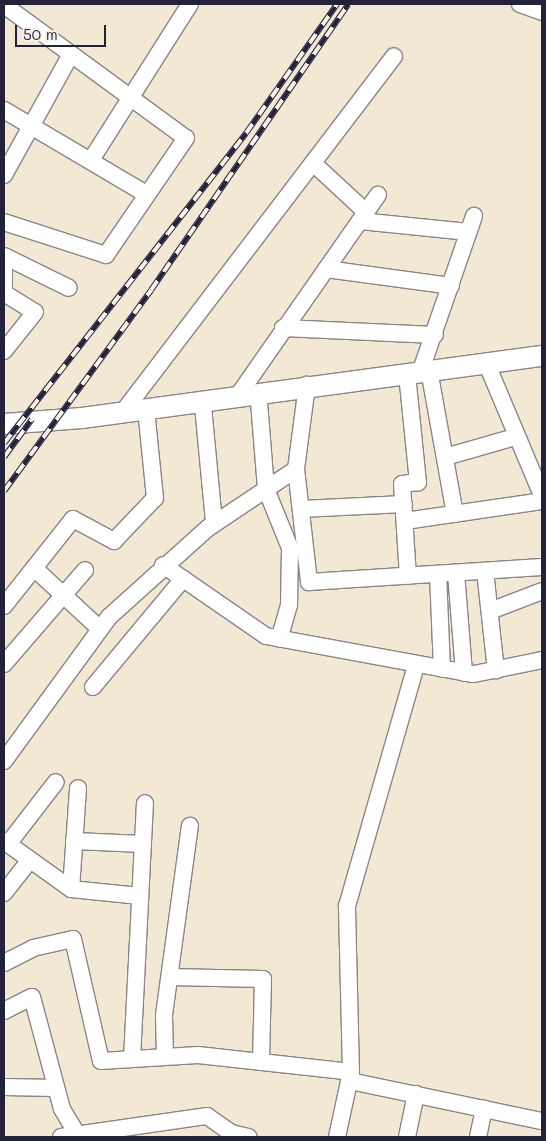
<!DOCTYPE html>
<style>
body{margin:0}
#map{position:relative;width:546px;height:1141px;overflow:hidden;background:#f3e8d3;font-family:Mali,sans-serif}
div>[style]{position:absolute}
.roads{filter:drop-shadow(1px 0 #8a8587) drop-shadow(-1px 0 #8a8587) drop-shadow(0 1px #8a8587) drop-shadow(0 -1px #8a8587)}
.minor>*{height:16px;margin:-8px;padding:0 8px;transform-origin:8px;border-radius:8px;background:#fff}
.major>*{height:20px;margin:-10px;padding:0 10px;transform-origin:10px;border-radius:10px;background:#fff}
.rail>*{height:5.5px;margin-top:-2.75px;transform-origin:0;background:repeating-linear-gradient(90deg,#f7f3e8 0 11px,#22223b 0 22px);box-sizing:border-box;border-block:1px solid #22223b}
span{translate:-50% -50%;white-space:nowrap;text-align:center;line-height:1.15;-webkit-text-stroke:4px #f7f3e8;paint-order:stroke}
.frame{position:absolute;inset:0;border:5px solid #22223b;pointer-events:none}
.scale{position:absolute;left:15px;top:25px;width:91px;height:22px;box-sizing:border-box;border:2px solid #22223b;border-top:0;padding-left:6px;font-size:15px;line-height:18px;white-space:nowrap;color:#22223b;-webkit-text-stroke:4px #f7f3e8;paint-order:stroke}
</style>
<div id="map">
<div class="roads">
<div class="minor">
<i style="left:520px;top:4px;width:23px;rotate:20deg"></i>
<i style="left:4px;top:5px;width:225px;rotate:36.2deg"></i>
<i style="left:186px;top:138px;width:142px;rotate:124.4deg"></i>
<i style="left:106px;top:255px;width:107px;rotate:-162.1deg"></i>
<i style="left:4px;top:110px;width:165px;rotate:30.6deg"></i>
<i style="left:91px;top:160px;width:185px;rotate:-57.6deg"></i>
<i style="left:313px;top:163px;width:72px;rotate:42.8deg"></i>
<i style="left:4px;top:175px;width:138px;rotate:-61deg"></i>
<i style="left:360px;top:221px;width:109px;rotate:5.8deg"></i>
<i style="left:4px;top:256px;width:72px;rotate:26.2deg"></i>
<i style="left:326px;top:269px;width:126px;rotate:7.7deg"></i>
<i style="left:4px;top:270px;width:18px;rotate:90deg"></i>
<i style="left:4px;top:293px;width:36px;rotate:32deg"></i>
<i style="left:35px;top:312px;width:50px;rotate:128.5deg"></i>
<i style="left:283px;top:328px;width:152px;rotate:2.6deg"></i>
<i style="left:486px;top:362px;width:144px;rotate:67.2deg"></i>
<i style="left:421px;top:370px;width:163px;rotate:-71deg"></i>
<i style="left:431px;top:381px;width:135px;rotate:79.8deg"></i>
<i style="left:408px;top:384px;width:99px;rotate:84.2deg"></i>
<i style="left:418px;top:482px;width:16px;rotate:173deg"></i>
<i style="left:402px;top:484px;width:92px;rotate:86.3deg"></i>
<i style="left:239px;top:394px;width:243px;rotate:-55.1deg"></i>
<i style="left:259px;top:402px;width:87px;rotate:85.4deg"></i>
<i style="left:266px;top:489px;width:64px;rotate:67.9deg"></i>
<i style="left:290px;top:548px;width:57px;rotate:91deg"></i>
<i style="left:289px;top:605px;width:35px;rotate:106deg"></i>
<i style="left:203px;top:406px;width:118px;rotate:84.6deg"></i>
<i style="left:123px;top:412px;width:447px;rotate:-52.7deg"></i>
<i style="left:445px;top:457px;width:73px;rotate:-15.9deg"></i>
<i style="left:296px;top:469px;width:114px;rotate:83.4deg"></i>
<i style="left:309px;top:582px;width:233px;rotate:-3.7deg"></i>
<i style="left:301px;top:509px;width:103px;rotate:-2.8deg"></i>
<i style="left:405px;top:521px;width:138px;rotate:-8.3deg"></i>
<i style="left:163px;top:565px;width:125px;rotate:34.6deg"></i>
<i style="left:266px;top:636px;width:211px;rotate:10.4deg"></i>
<i style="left:474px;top:674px;width:69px;rotate:-11.6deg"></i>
<i style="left:34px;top:568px;width:90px;rotate:42.7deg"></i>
<i style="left:485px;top:571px;width:100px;rotate:83.7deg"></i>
<i style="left:456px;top:573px;width:100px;rotate:85.4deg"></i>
<i style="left:438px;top:574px;width:95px;rotate:87.6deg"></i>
<i style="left:4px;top:606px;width:111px;rotate:-51.6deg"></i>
<i style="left:73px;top:519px;width:47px;rotate:28.2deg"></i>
<i style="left:114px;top:541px;width:59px;rotate:-46.4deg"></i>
<i style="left:155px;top:498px;width:89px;rotate:-95.8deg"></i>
<i style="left:490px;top:611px;width:56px;rotate:-21deg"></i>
<i style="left:4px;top:664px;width:124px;rotate:-49.2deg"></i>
<i style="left:93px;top:687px;width:141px;rotate:-50.2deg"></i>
<i style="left:4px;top:761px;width:178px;rotate:-53.9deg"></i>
<i style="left:109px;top:617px;width:133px;rotate:-42deg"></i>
<i style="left:208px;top:528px;width:106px;rotate:-33.8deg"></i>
<i style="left:296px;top:469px;width:85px;rotate:-82.5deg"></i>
<i style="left:4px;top:841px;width:82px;rotate:35.6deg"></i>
<i style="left:71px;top:889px;width:69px;rotate:5.8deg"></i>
<i style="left:74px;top:841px;width:69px;rotate:2.5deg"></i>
<i style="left:8px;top:844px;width:78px;rotate:-52.3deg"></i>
<i style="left:71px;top:889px;width:101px;rotate:-86deg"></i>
<i style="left:4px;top:893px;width:42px;rotate:-51.8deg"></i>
<i style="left:4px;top:963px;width:33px;rotate:-27deg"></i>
<i style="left:33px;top:948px;width:41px;rotate:-12.7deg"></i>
<i style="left:73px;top:939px;width:125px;rotate:77.1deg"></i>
<i style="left:101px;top:1061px;width:97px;rotate:-3.5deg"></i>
<i style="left:198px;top:1055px;width:154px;rotate:6.3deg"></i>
<i style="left:170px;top:977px;width:93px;rotate:1.2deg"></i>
<i style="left:263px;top:979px;width:83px;rotate:91.4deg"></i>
<i style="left:4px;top:1011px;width:31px;rotate:-27deg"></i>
<i style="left:32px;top:997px;width:116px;rotate:75deg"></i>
<i style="left:62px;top:1109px;width:27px;rotate:59deg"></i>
<i style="left:165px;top:1057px;width:42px;rotate:-91.4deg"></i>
<i style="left:164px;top:1015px;width:191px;rotate:-82.2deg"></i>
<i style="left:132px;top:1059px;width:256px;rotate:-87.1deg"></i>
<i style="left:350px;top:1081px;width:196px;rotate:11.8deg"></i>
<i style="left:4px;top:1087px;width:52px;rotate:1.1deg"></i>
<i style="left:61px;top:1137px;width:148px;rotate:-8.2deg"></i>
<i style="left:207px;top:1116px;width:29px;rotate:35deg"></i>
<i style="left:231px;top:1133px;width:18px;rotate:13deg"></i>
<i style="left:337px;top:1137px;width:66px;rotate:-77.8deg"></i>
<i style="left:351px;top:1072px;width:166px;rotate:-91.4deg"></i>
<i style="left:347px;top:906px;width:251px;rotate:-74deg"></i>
<i style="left:407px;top:1137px;width:44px;rotate:-78.2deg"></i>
<i style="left:478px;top:1137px;width:29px;rotate:-78deg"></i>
</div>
<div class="major">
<i style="left:4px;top:424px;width:78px;rotate:-4.4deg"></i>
<i style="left:82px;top:418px;width:464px;rotate:-7.7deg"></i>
</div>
</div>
<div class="rail">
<i style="left:4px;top:443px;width:393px;rotate:-52deg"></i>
<i style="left:246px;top:133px;width:158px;rotate:-54.8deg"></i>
<i style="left:4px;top:457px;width:47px;rotate:-53.6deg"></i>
<i style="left:4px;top:491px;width:249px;rotate:-53.8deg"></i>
<i style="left:151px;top:290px;width:347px;rotate:-55.4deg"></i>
</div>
<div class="frame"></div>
<div class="scale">50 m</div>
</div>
